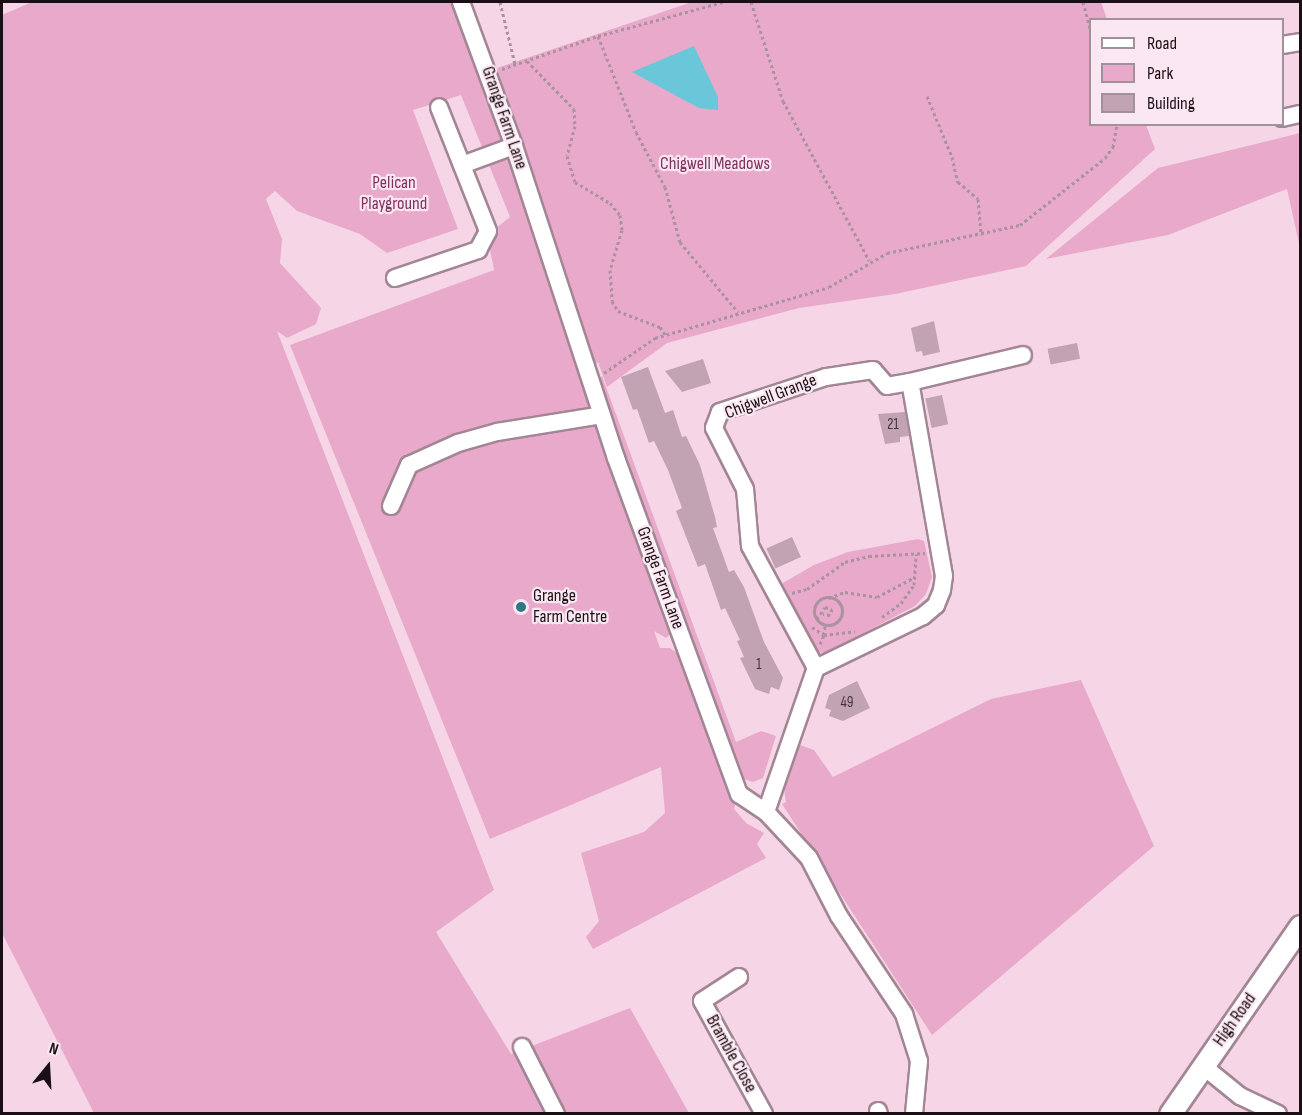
<!DOCTYPE html>
<style>
body{margin:0}
#map{position:relative;width:1302px;height:1115px;overflow:hidden;background:#f6d6e6;font-family:"Sofia Sans Condensed",sans-serif}
div>[style]{position:absolute}
.green>*{inset:0;background:#e8a9ca}
.water>*{inset:0;background:#6ac7d9}
.building>*{inset:0;background:#c2a3b3;transform-origin:0 0}
.path>*{height:3px;margin-top:-1.5px;transform-origin:0;background:repeating-linear-gradient(90deg,#aa929e 0 3px,transparent 0 6px)}
.path>.ring{margin:-1.5px;padding:0;box-sizing:content-box;background:none;border:3px solid #aa929e;border-radius:50%}
.roads{filter:drop-shadow(2px 0 #a38695) drop-shadow(-2px 0 #a38695) drop-shadow(0 2px #a38695) drop-shadow(0 -2px #a38695)}
.minor>*{height:16px;margin:-8px;padding:0 8px;transform-origin:8px;border-radius:8px;background:#fff}
.major>*{height:21px;margin:-10.5px;padding:0 10.5px;transform-origin:10.5px;border-radius:10.5px;background:#fff}
.dots>*{width:16px;height:16px;translate:-50% -50%;box-sizing:border-box;border:3px solid #fbe7f1;border-radius:50%}
span{translate:-50% -50%;white-space:nowrap;text-align:center;line-height:1.15;-webkit-text-stroke:4.5px #fbe7f1;paint-order:stroke}
.number-label{font-size:15px;color:#43343c}
.number-label span{-webkit-text-stroke-width:0}
.street-label{font-size:18px;color:#190f14}
.park-label{font-size:18px;color:#7f3160}
.poi-label{font-size:18px;color:#190f14}
.left{translate:0 -50%;text-align:left}
.frame{position:absolute;inset:0;border:3px solid #190f14;pointer-events:none}
.legend{position:absolute;left:1089px;top:18px;width:195px;height:108px;box-sizing:border-box;background:#fbe7f1;border:2px solid #a19199;margin:0;padding:8px 10px;list-style:none;font-size:18px;color:#190f14}
.legend li{display:flex;align-items:center;gap:12px;height:30px}
.legend b{width:30px;border:2px solid #a19199}
.north{position:absolute;left:18px;top:1037px;width:60px;height:60px;-webkit-text-stroke:4px #fbe7f1;paint-order:stroke;rotate:18deg;font-size:16px;font-weight:700;line-height:24px;text-align:center;color:#190f14}
.north::after{content:'';display:block;margin:auto;width:21px;height:27px;background:#190f14;clip-path:polygon(50% 0,100% 100%,50% 72%,0 100%)}
</style>
<div id="map">
<div class="green">
<i style="clip-path:polygon(32px 2px,458px 2px,674px 630px,666px 638px,654px 631px,660px 648px,670px 648px,687px 661px,737px 798px,734px 809px,746px 823px,764px 833px,757px 844px,766px 858px,593px 949px,586px 937px,599px 921px,581px 853px,644px 832px,665px 813px,661px 767px,490px 839px,290px 345px,494px 270px,489px 244px,494px 230px,510px 217px,461px 95px,413px 110px,458px 229px,387px 253px,360px 234px,297px 211px,275px 191px,266px 199px,282px 239px,280px 263px,321px 308px,316px 324px,287px 338px,277px 331px,494px 890px,436px 932px,511px 1054px,630px 1008px,689px 1113px,94px 1113px,2px 933px,2px 15px)"></i>
<i style="clip-path:polygon(692px 2px,1101px 2px,1107px 19px,1090px 20px,1090px 124px,1146px 125px,1155px 149px,1026px 266px,895px 294px,799px 308px,667px 343px,607px 387px,598px 362px,592px 369px,494px 69px)"></i>
<i style="clip-path:polygon(1300px 133px,1300px 248px,1287px 189px,1168px 235px,1046px 259px,1158px 168px)"></i>
<i style="clip-path:polygon(602px 376px,736px 742px,761px 731px,776px 736px,763px 778px,753px 782px,744px 779px,733px 769px,724px 748px,732px 744px,723px 747px,594px 383px)"></i>
<i style="clip-path:polygon(918px 539px,924px 541px,932px 577px,926px 594px,915px 606px,825px 653px,813px 651px,776px 587px,814px 565px,848px 552px)"></i>
<i style="clip-path:polygon(1081px 680px,1154px 846px,932px 1035px,782px 804px,786px 802px,784px 789px,800px 745px,814px 750px,833px 777px,991px 699px)"></i>
</div>
<div class="water">
<i style="clip-path:polygon(694px 46px,718px 97px,718px 110px,699px 108px,632px 72px)"></i>
</div>
<div class="building">
<i style="clip-path:polygon(934px 321px,940px 352px,923px 356px,922px 351px,916px 352px,911px 328px)"></i>
<i style="left:1077px;top:343px;width:16px;height:30px;rotate:79deg"></i>
<i style="clip-path:polygon(703px 359px,711px 383px,682px 392px,665px 371px)"></i>
<i style="clip-path:polygon(648px 367px,665px 413px,673px 410px,682px 437px,686px 436px,700px 465px,715px 517px,717px 527px,713px 528px,729px 572px,734px 570px,744px 587px,764px 642px,783px 678px,779px 690px,771px 687px,769px 694px,755px 689px,740px 658px,744px 657px,737px 641px,740px 640px,725px 608px,721px 610px,705px 564px,698px 567px,676px 511px,682px 508px,668px 470px,654px 441px,649px 443px,637px 409px,633px 410px,621px 377px)"></i>
<i style="left:942px;top:395px;width:30px;height:17px;rotate:78deg"></i>
<i style="clip-path:polygon(905px 412px,909px 436px,900px 437px,900px 442px,885px 444px,878px 414px)"></i>
<i style="left:792px;top:537px;width:22px;height:28px;rotate:66deg"></i>
<i style="clip-path:polygon(857px 681px,870px 708px,843px 721px,829px 716px,831px 710px,825px 708px,829px 695px)"></i>
</div>
<div class="path">
<i style="left:500px;top:2px;width:64px;rotate:76.4deg"></i>
<i style="left:751px;top:2px;width:104px;rotate:72.1deg"></i>
<i style="left:783px;top:101px;width:181px;rotate:61.6deg"></i>
<i style="left:1083px;top:2px;width:27px;rotate:75deg"></i>
<i style="left:598px;top:36px;width:103px;rotate:68.4deg"></i>
<i style="left:636px;top:132px;width:62px;rotate:62.2deg"></i>
<i style="left:665px;top:187px;width:57px;rotate:74.7deg"></i>
<i style="left:680px;top:242px;width:91px;rotate:50.4deg"></i>
<i style="left:527px;top:61px;width:67px;rotate:45.6deg"></i>
<i style="left:574px;top:109px;width:17px;rotate:87deg"></i>
<i style="left:575px;top:126px;width:31px;rotate:105deg"></i>
<i style="left:567px;top:156px;width:27px;rotate:73deg"></i>
<i style="left:575px;top:182px;width:41px;rotate:31deg"></i>
<i style="left:610px;top:203px;width:16px;rotate:50deg"></i>
<i style="left:620px;top:215px;width:15px;rotate:82deg"></i>
<i style="left:622px;top:230px;width:42px;rotate:106.7deg"></i>
<i style="left:610px;top:270px;width:31px;rotate:86deg"></i>
<i style="left:612px;top:301px;width:12px;rotate:59deg"></i>
<i style="left:618px;top:311px;width:45px;rotate:20.9deg"></i>
<i style="left:660px;top:327px;width:9px;rotate:54deg"></i>
<i style="left:502px;top:69px;width:102px;rotate:-19deg"></i>
<i style="left:598px;top:36px;width:130px;rotate:-15.2deg"></i>
<i style="left:927px;top:96px;width:66px;rotate:67.7deg"></i>
<i style="left:952px;top:157px;width:26px;rotate:77deg"></i>
<i style="left:958px;top:182px;width:26px;rotate:40deg"></i>
<i style="left:978px;top:199px;width:36px;rotate:85deg"></i>
<i style="left:604px;top:373px;width:62px;rotate:-34.5deg"></i>
<i style="left:655px;top:338px;width:181px;rotate:-16.3deg"></i>
<i style="left:829px;top:287px;width:67px;rotate:-30.4deg"></i>
<i style="left:887px;top:253px;width:136px;rotate:-11.9deg"></i>
<i style="left:1020px;top:225px;width:108px;rotate:-38.2deg"></i>
<i style="left:1105px;top:158px;width:14px;rotate:-54deg"></i>
<i style="left:1113px;top:147px;width:23px;rotate:-80deg"></i>
<i style="left:792px;top:593px;width:16px;rotate:-15deg"></i>
<i style="left:807px;top:589px;width:47px;rotate:-35.4deg"></i>
<i style="left:845px;top:562px;width:25px;rotate:-14deg"></i>
<i style="left:869px;top:556px;width:56px;rotate:-3.1deg"></i>
<i class="ring" style="left:814px;top:597px;width:25px;height:25px"></i>
<i style="left:829px;top:598px;width:17px;rotate:-21deg"></i>
<i style="left:845px;top:592px;width:32px;rotate:9deg"></i>
<i style="left:877px;top:597px;width:43px;rotate:-27.8deg"></i>
<i style="left:882px;top:617px;width:24px;rotate:-36deg"></i>
<i style="left:901px;top:603px;width:22px;rotate:-54deg"></i>
<i style="left:914px;top:585px;width:31px;rotate:-86deg"></i>
<i style="left:817px;top:619px;width:14px;rotate:-56deg"></i>
<i style="left:825px;top:607px;width:7px;rotate:16deg"></i>
<i style="left:832px;top:609px;width:6px;rotate:108deg"></i>
<i style="left:830px;top:615px;width:7px;rotate:-172deg"></i>
<i style="left:812px;top:627px;width:14px;rotate:34deg"></i>
<i style="left:824px;top:635px;width:9px;rotate:-84deg"></i>
<i style="left:820px;top:644px;width:10px;rotate:-66deg"></i>
<i style="left:824px;top:635px;width:31px;rotate:-7deg"></i>
</div>
<div class="roads">
<div class="minor">
<i style="left:461px;top:2px;width:153px;rotate:69.8deg"></i>
<i style="left:514px;top:146px;width:328px;rotate:71.9deg"></i>
<i style="left:616px;top:458px;width:358px;rotate:69.9deg"></i>
<i style="left:739px;top:794px;width:32px;rotate:34deg"></i>
<i style="left:766px;top:812px;width:63px;rotate:46.9deg"></i>
<i style="left:809px;top:858px;width:65px;rotate:62.7deg"></i>
<i style="left:839px;top:916px;width:118px;rotate:56.4deg"></i>
<i style="left:904px;top:1014px;width:49px;rotate:72.3deg"></i>
<i style="left:919px;top:1061px;width:53px;rotate:95.4deg"></i>
<i style="left:1282px;top:45px;width:18px;rotate:-9deg"></i>
<i style="left:1282px;top:118px;width:18px;rotate:-13deg"></i>
<i style="left:462px;top:165px;width:55px;rotate:-20.1deg"></i>
<i style="left:395px;top:278px;width:88px;rotate:-18.6deg"></i>
<i style="left:478px;top:250px;width:21px;rotate:-62deg"></i>
<i style="left:488px;top:231px;width:133px;rotate:-111.6deg"></i>
<i style="left:910px;top:382px;width:116px;rotate:-13.4deg"></i>
<i style="left:391px;top:506px;width:45px;rotate:-66.3deg"></i>
<i style="left:409px;top:465px;width:54px;rotate:-24.2deg"></i>
<i style="left:458px;top:443px;width:41px;rotate:-15.8deg"></i>
<i style="left:497px;top:432px;width:106px;rotate:-9.2deg"></i>
<i style="left:766px;top:812px;width:152px;rotate:-70.9deg"></i>
<i style="left:816px;top:668px;width:119px;rotate:-25.9deg"></i>
<i style="left:923px;top:616px;width:17px;rotate:-40deg"></i>
<i style="left:936px;top:605px;width:16px;rotate:-68deg"></i>
<i style="left:942px;top:590px;width:14px;rotate:-82deg"></i>
<i style="left:944px;top:576px;width:197px;rotate:-99.9deg"></i>
<i style="left:910px;top:382px;width:23px;rotate:170deg"></i>
<i style="left:887px;top:386px;width:21px;rotate:-131deg"></i>
<i style="left:873px;top:370px;width:48px;rotate:171.5deg"></i>
<i style="left:826px;top:377px;width:112px;rotate:161.7deg"></i>
<i style="left:720px;top:412px;width:17px;rotate:111deg"></i>
<i style="left:714px;top:428px;width:68px;rotate:63.1deg"></i>
<i style="left:745px;top:489px;width:57px;rotate:85deg"></i>
<i style="left:750px;top:546px;width:139px;rotate:61.6deg"></i>
<i style="left:739px;top:977px;width:44px;rotate:147deg"></i>
<i style="left:702px;top:1001px;width:129px;rotate:61.2deg"></i>
<i style="left:522px;top:1047px;width:75px;rotate:63.1deg"></i>
<i style="left:1203px;top:1066px;width:48px;rotate:39deg"></i>
<i style="left:1240px;top:1096px;width:42px;rotate:25.3deg"></i>
<i style="left:878px;top:1111px;width:3px;rotate:72deg"></i>
</div>
<div class="major">
<i style="left:1170px;top:1114px;width:229px;rotate:-55.3deg"></i>
</div>
</div>
<div class="dots">
<i style="left:521px;top:607px;background:#307683"></i>
</div>
<div class="number-label">
<span style="left:893px;top:425px">21</span>
<span style="left:759px;top:665px">1</span>
<span style="left:847px;top:703px">49</span>
</div>
<div class="street-label">
<span style="left:504px;top:118px;rotate:71deg">Grange Farm Lane</span>
<span style="left:771px;top:397px;rotate:-21deg">Chigwell Grange</span>
<span style="left:660px;top:578px;rotate:70deg">Grange Farm Lane</span>
<span style="left:1235px;top:1020px;rotate:-55deg">High Road</span>
<span style="left:731px;top:1054px;rotate:61deg">Bramble Close</span>
</div>
<div class="park-label">
<span style="left:715px;top:164px">Chigwell Meadows</span>
<span style="left:394px;top:194px">Pelican<br>Playground</span>
</div>
<div class="poi-label">
<span class="left" style="left:533px;top:607px">Grange<br>Farm Centre</span>
</div>
<div class="frame"></div>
<ul class="legend">
<li><b style="height:8px;background:#fff"></b>Road</li>
<li><b style="height:16px;background:#e8a9ca"></b>Park</li>
<li><b style="height:16px;background:#c2a3b3"></b>Building</li>
</ul>
<div class="north">N</div>
</div>
